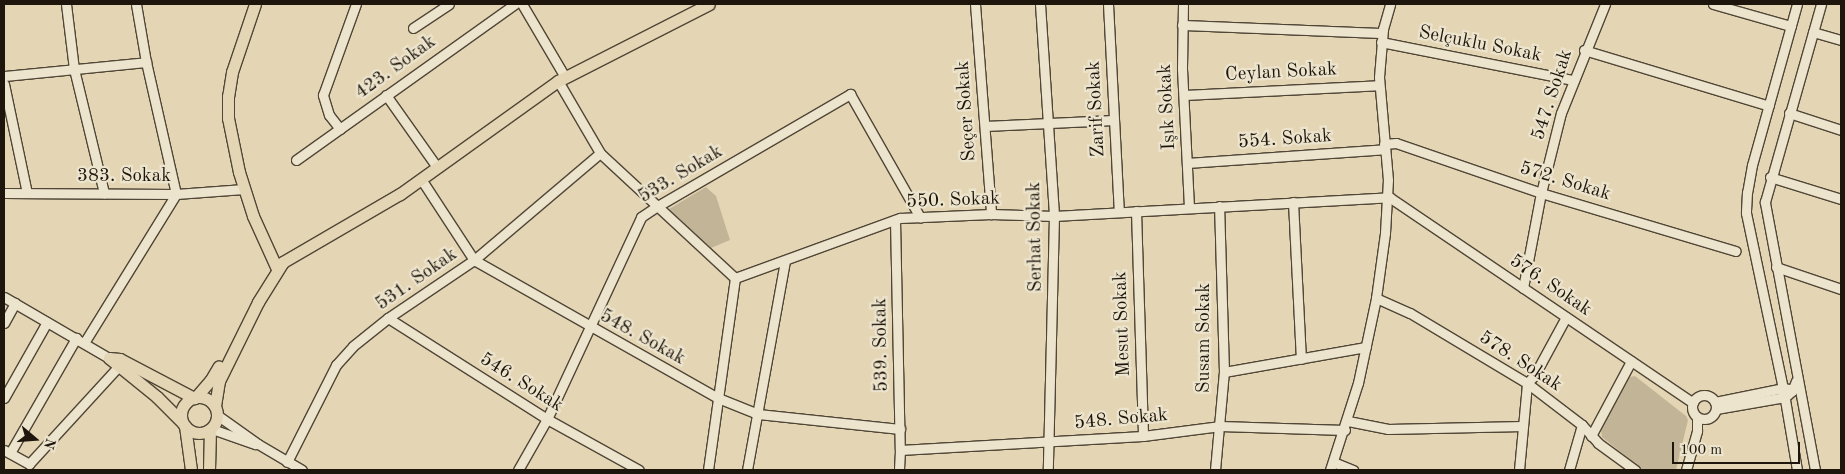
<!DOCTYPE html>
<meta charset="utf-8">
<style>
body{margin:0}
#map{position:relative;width:1845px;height:474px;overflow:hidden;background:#e4d6b4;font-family:"Old Standard TT",serif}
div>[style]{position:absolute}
.green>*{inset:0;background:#c2b597}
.roads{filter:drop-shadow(1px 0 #504636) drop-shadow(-1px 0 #504636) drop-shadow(0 1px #504636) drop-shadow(0 -1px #504636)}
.minor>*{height:9px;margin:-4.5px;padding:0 4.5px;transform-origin:4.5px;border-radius:4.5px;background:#ede4ce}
.minor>.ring{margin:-4.5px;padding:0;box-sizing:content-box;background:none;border:9px solid #ede4ce;border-radius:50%}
.major>*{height:11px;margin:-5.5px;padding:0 5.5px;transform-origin:5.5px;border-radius:5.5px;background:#e4d6b4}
.major>.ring{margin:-5.5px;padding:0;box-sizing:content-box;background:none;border:11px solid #e4d6b4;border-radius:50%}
span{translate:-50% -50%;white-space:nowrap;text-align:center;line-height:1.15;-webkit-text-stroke:4.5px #ede4ce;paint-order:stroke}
.street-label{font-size:19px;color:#1e160c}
.frame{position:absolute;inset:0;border:5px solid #1e160c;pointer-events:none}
.north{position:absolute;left:10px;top:414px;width:50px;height:50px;-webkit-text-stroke:4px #ede4ce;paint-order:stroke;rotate:108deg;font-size:14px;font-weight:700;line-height:20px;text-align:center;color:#1e160c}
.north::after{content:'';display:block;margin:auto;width:18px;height:22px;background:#1e160c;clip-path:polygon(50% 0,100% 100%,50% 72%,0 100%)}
.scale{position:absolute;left:1672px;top:442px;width:128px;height:22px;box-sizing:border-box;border:2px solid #1e160c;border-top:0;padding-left:6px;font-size:15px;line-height:18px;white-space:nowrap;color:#1e160c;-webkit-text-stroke:4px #ede4ce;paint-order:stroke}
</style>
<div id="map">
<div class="green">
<i style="clip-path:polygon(706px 187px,716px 196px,730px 240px,711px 248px,669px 209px)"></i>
<i style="clip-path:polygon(1635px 376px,1686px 416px,1688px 420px,1676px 470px,1643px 470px,1602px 437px,1601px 430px,1625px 381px,1630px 377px)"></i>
</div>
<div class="roads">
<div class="minor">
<i style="left:66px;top:4px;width:65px;rotate:83deg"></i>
<i style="left:74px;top:69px;width:128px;rotate:76.4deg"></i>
<i style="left:522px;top:4px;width:85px;rotate:59.5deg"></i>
<i style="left:975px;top:4px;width:211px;rotate:85.6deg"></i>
<i style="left:1040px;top:4px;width:212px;rotate:86.2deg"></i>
<i style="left:1054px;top:216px;width:254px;rotate:91.4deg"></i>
<i style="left:1108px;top:4px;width:208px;rotate:87deg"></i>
<i style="left:1183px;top:4px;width:65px;rotate:90.9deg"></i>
<i style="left:1182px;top:69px;width:139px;rotate:87.1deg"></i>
<i style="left:1713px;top:4px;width:81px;rotate:15.8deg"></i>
<i style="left:1797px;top:4px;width:167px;rotate:105.6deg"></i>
<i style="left:1752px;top:165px;width:27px;rotate:100deg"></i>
<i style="left:1747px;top:192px;width:21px;rotate:93deg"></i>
<i style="left:1746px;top:213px;width:179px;rotate:78.1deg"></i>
<i style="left:1783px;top:388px;width:83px;rotate:80.3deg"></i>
<i style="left:1182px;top:25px;width:200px;rotate:2.3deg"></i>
<i style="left:413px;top:28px;width:43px;rotate:-33.7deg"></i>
<i style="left:1813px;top:32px;width:29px;rotate:16deg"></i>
<i style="left:1381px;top:42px;width:196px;rotate:11.2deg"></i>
<i style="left:1584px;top:50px;width:193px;rotate:16.8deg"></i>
<i style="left:4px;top:76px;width:143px;rotate:-5.6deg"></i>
<i style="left:558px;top:81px;width:83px;rotate:59.7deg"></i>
<i style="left:600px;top:153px;width:184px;rotate:42.8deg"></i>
<i style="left:735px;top:278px;width:176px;rotate:-20deg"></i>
<i style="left:900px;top:218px;width:91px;rotate:-2.5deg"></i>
<i style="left:991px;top:214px;width:63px;rotate:1.8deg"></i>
<i style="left:1054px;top:216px;width:336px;rotate:-3.2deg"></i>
<i style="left:1389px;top:197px;width:367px;rotate:34.1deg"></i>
<i style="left:4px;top:84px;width:111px;rotate:78.1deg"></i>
<i style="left:386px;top:95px;width:88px;rotate:54.7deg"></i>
<i style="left:1184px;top:95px;width:195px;rotate:-2.9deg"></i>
<i style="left:1789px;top:113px;width:55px;rotate:18.1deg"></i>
<i style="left:985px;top:126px;width:129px;rotate:-2.7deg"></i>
<i style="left:340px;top:129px;width:18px;rotate:-128deg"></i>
<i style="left:329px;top:115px;width:21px;rotate:-107deg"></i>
<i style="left:323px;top:95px;width:97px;rotate:-70.1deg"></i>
<i style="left:1384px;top:144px;width:12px;rotate:-5deg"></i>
<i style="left:1396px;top:143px;width:153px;rotate:19deg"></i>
<i style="left:1541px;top:193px;width:203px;rotate:16.6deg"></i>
<i style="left:296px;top:160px;width:269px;rotate:-35.5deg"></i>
<i style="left:1187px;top:163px;width:198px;rotate:-4deg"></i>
<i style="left:1770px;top:177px;width:74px;rotate:17.2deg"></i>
<i style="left:421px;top:179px;width:97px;rotate:56.8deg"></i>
<i style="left:474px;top:260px;width:280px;rotate:29.5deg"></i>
<i style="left:718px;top:398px;width:43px;rotate:21.8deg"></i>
<i style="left:758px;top:414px;width:143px;rotate:6deg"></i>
<i style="left:4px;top:193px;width:172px;rotate:0.3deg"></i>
<i style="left:176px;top:194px;width:68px;rotate:-4.2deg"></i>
<i style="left:1293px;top:202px;width:157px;rotate:87.1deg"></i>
<i style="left:1136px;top:211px;width:225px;rotate:88.2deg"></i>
<i style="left:895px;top:220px;width:230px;rotate:88.8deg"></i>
<i style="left:900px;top:450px;width:20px;rotate:93deg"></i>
<i style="left:1776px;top:267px;width:69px;rotate:18.7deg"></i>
<i style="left:1523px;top:288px;width:97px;rotate:-79.3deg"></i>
<i style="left:1541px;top:193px;width:82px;rotate:-76deg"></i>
<i style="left:1561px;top:113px;width:118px;rotate:-68deg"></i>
<i style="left:4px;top:297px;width:121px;rotate:30.2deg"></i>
<i style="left:1376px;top:298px;width:37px;rotate:24deg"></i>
<i style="left:1410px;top:313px;width:136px;rotate:30.9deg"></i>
<i style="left:1527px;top:383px;width:69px;rotate:37.4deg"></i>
<i style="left:1582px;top:425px;width:24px;rotate:48deg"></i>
<i style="left:1598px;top:443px;width:46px;rotate:36.1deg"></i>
<i style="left:388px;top:318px;width:188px;rotate:32.4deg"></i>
<i style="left:547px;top:419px;width:105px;rotate:29deg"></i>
<i style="left:4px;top:323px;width:23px;rotate:-61deg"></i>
<i style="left:84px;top:343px;width:175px;rotate:-58.3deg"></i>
<i style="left:176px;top:194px;width:135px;rotate:-102.8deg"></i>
<i style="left:146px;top:62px;width:59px;rotate:-99.8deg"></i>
<i style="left:1224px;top:372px;width:144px;rotate:-10deg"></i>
<i class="ring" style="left:1692px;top:395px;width:15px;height:15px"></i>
<i style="left:4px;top:398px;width:87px;rotate:-60.5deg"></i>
<i style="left:1715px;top:402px;width:69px;rotate:-11.6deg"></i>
<i style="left:1783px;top:388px;width:6px;rotate:9deg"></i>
<i style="left:1716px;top:409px;width:70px;rotate:-9.9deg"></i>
<i style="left:1785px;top:397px;width:9px;rotate:-41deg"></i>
<i style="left:1792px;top:391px;width:11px;rotate:-68deg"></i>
<i style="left:217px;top:415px;width:50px;rotate:35.3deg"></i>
<i style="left:258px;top:444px;width:51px;rotate:30.6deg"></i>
<i style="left:1348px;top:421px;width:41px;rotate:11.3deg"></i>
<i style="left:1388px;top:429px;width:135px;rotate:-1.3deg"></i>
<i style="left:212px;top:429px;width:46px;rotate:19.2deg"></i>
<i style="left:1591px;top:436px;width:85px;rotate:-61.9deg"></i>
<i style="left:4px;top:450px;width:29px;rotate:29deg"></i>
<i style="left:29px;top:464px;width:132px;rotate:-47.5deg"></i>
<i style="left:900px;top:450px;width:243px;rotate:-3.3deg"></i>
<i style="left:1143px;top:436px;width:78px;rotate:-7.4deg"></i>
<i style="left:1220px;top:426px;width:125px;rotate:1.8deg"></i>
<i style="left:10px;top:453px;width:133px;rotate:-60.1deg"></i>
<i style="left:287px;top:462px;width:109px;rotate:-63.2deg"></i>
<i style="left:336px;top:365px;width:25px;rotate:-48deg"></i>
<i style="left:353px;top:346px;width:45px;rotate:-38.7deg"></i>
<i style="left:388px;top:318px;width:104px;rotate:-34deg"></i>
<i style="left:474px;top:260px;width:165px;rotate:-40.3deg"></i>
<i style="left:1333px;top:462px;width:22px;rotate:22deg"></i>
<i style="left:518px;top:470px;width:59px;rotate:-60.4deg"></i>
<i style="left:547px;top:419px;width:223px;rotate:-65deg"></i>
<i style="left:641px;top:217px;width:18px;rotate:-34deg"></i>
<i style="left:656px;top:207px;width:225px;rotate:-30.2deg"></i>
<i style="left:850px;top:94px;width:142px;rotate:60.4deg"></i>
<i style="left:708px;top:470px;width:194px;rotate:-82deg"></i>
<i style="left:747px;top:470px;width:213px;rotate:-79.7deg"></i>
<i style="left:1215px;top:470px;width:98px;rotate:-84.8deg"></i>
<i style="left:1224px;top:372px;width:166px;rotate:-91.7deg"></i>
<i style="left:1330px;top:470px;width:91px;rotate:-72.2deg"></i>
<i style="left:1358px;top:383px;width:87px;rotate:-78deg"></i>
<i style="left:1376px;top:298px;width:66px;rotate:-82.1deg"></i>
<i style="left:1385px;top:233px;width:53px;rotate:-86.8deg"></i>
<i style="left:1388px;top:180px;width:103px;rotate:-95deg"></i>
<i style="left:1379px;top:77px;width:48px;rotate:-85.2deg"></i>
<i style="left:1383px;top:29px;width:26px;rotate:-74deg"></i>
<i style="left:1519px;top:470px;width:87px;rotate:-84.7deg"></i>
<i style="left:1527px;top:383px;width:10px;rotate:-45deg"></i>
<i style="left:1534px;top:376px;width:67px;rotate:-61.5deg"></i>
<i style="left:1569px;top:470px;width:47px;rotate:-73.9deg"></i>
<i style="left:1686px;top:470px;width:41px;rotate:-74.2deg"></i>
<i style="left:1697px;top:431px;width:14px;rotate:-90deg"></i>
<i style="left:1815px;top:470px;width:273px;rotate:-100.6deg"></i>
<i style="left:1765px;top:202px;width:206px;rotate:-74.2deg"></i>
</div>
<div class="major">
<i style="left:255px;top:4px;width:72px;rotate:108.7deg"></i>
<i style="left:232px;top:72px;width:24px;rotate:99deg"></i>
<i style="left:228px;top:96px;width:22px;rotate:90deg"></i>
<i style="left:228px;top:118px;width:55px;rotate:78.5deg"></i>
<i style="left:239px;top:172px;width:46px;rotate:72.3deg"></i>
<i style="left:253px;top:216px;width:58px;rotate:65.6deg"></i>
<i style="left:109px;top:358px;width:62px;rotate:39.1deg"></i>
<i style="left:157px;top:397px;width:35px;rotate:45deg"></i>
<i style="left:109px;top:358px;width:11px;rotate:5deg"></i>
<i style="left:120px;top:359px;width:84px;rotate:27.8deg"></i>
<i class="ring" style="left:181px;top:397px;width:25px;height:25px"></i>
<i style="left:195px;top:398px;width:23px;rotate:-49deg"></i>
<i style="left:210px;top:381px;width:17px;rotate:-59deg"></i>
<i style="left:215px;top:406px;width:25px;rotate:-81deg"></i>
<i style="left:219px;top:381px;width:88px;rotate:-63.7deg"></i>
<i style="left:258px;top:302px;width:47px;rotate:-58deg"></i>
<i style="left:283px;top:262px;width:135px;rotate:-30.2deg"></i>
<i style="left:400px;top:194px;width:194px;rotate:-35.6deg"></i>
<i style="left:558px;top:81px;width:169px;rotate:-27deg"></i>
<i style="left:185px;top:426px;width:44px;rotate:82.2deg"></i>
<i style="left:209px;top:470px;width:40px;rotate:-88.6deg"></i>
</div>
</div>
<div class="street-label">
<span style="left:1480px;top:45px;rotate:11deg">Selçuklu Sokak</span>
<span style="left:396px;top:68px;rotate:-36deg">423. Sokak</span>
<span style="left:1281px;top:73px;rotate:-3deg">Ceylan Sokak</span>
<span style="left:1553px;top:95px;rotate:-72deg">547. Sokak</span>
<span style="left:1168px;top:107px;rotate:-93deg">Işık Sokak</span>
<span style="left:1097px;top:109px;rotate:-93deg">Zarif Sokak</span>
<span style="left:967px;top:111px;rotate:-94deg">Seçer Sokak</span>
<span style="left:1285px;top:140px;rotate:-4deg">554. Sokak</span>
<span style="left:681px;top:175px;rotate:-31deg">533. Sokak</span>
<span style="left:124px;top:177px">383. Sokak</span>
<span style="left:1565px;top:182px;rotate:17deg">572. Sokak</span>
<span style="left:953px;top:201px;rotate:-2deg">550. Sokak</span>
<span style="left:1036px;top:237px;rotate:-91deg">Serhat Sokak</span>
<span style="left:417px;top:280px;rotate:-35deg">531. Sokak</span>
<span style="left:1550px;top:286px;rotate:34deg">576. Sokak</span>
<span style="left:1123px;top:324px;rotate:-92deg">Mesut Sokak</span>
<span style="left:642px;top:338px;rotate:29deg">548. Sokak</span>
<span style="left:1205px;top:338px;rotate:-90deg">Susam Sokak</span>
<span style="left:882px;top:345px;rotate:-91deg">539. Sokak</span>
<span style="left:1520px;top:362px;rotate:33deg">578. Sokak</span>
<span style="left:521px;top:383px;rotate:32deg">546. Sokak</span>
<span style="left:1121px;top:420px;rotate:-5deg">548. Sokak</span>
</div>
<div class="frame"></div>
<div class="north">N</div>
<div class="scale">100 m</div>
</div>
